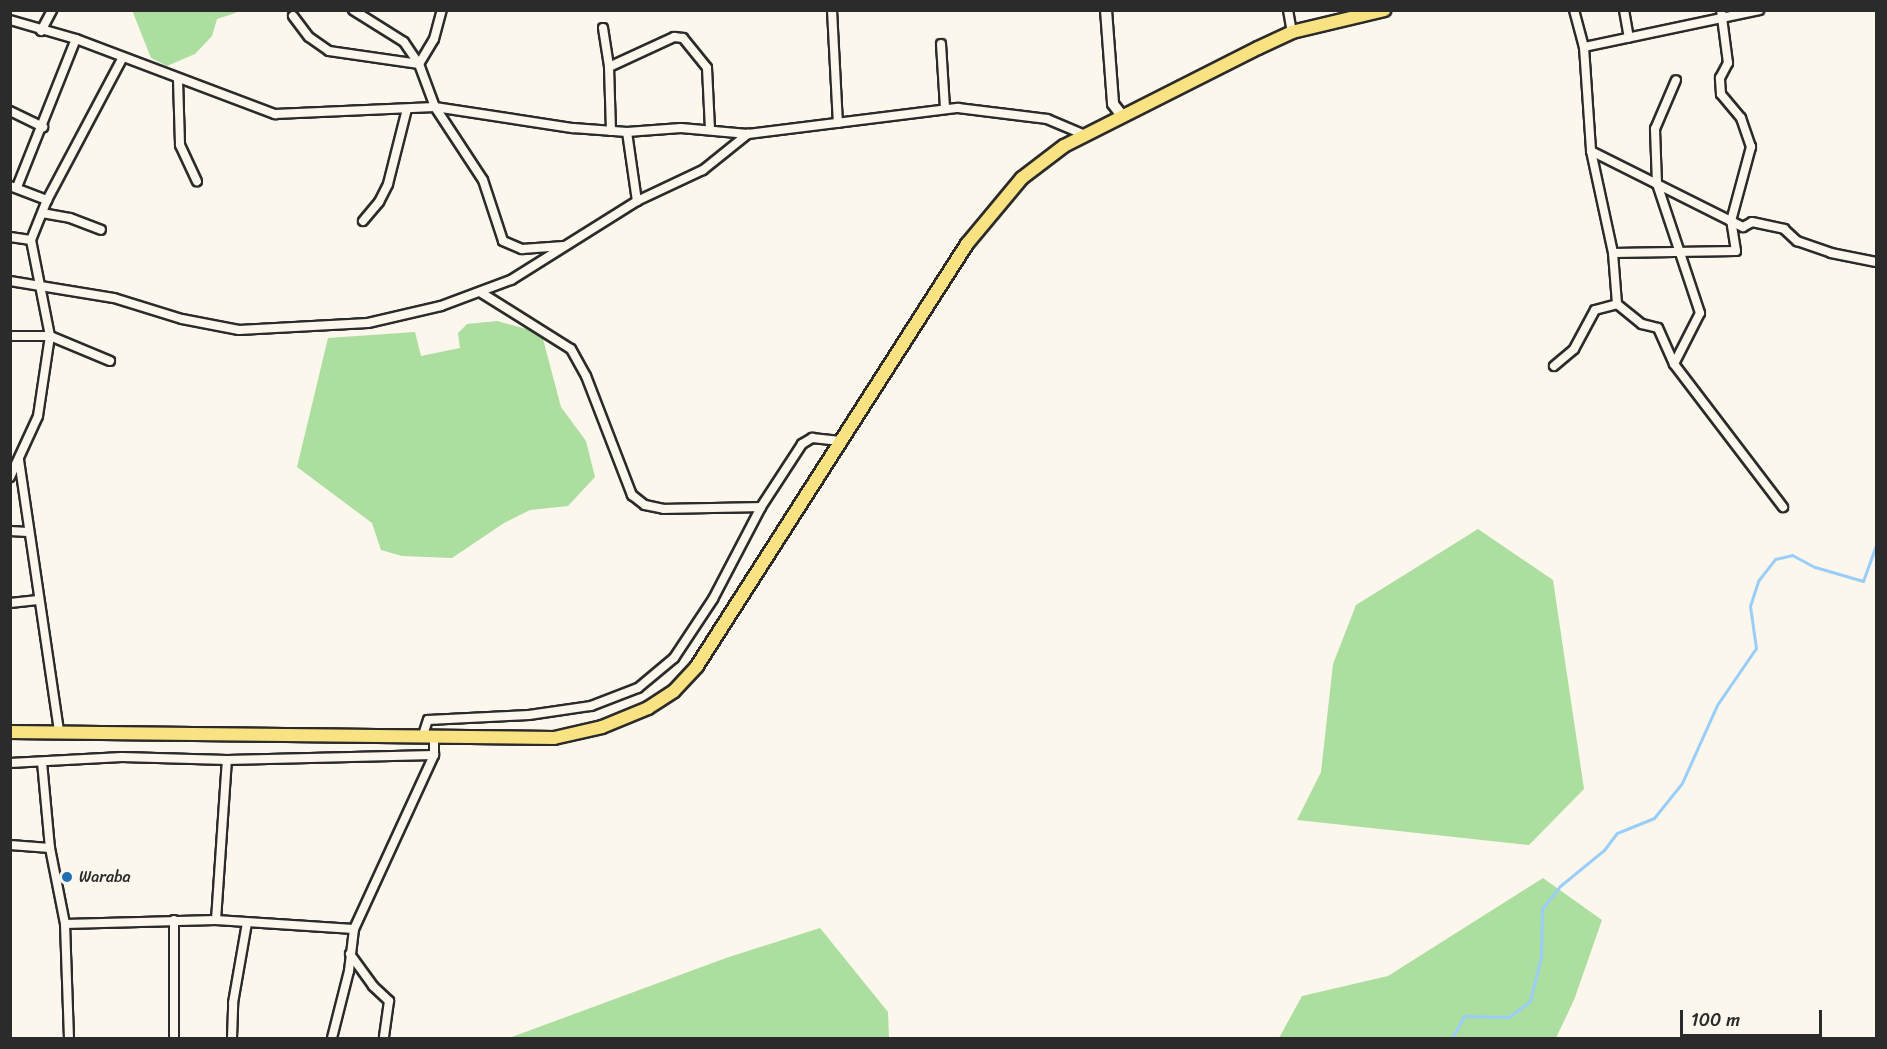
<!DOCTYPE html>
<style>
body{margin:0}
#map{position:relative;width:1887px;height:1049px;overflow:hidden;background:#fbf7ec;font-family:Sriracha,sans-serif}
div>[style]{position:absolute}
.green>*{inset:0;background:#acde9f}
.stream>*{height:3px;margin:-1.5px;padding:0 1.5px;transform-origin:1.5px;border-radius:1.5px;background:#9acef8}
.roads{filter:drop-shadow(2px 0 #2b2b2b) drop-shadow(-2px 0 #2b2b2b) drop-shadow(0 2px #2b2b2b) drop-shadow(0 -2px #2b2b2b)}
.street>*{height:8px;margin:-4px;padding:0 4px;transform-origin:4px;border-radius:4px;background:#fbf7ec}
.secondary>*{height:10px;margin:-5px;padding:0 5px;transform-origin:5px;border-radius:5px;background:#fbf7ec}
.primary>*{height:12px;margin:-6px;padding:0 6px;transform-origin:6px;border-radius:6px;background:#f8e281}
.dots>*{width:16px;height:16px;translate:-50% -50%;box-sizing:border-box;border:3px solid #fbf7ec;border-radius:50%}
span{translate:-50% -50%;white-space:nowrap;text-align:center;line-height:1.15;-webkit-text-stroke:4.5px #fbf7ec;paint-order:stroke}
.poi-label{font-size:16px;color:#2b2b2b}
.left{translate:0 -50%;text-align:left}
.frame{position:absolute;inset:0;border:12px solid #2b2b2b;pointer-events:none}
.scale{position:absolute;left:1680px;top:1010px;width:142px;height:27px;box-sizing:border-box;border:3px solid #2b2b2b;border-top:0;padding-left:8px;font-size:18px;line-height:21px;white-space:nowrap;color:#2b2b2b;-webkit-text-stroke:4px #fbf7ec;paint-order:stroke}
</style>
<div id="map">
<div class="green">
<i style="clip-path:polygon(132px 10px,241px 10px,241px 11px,217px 19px,212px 36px,195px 54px,167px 66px,151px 58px)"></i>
<i style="clip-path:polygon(497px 321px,527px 329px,543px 339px,561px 407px,586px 441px,595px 477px,568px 506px,530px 510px,504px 523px,452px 558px,402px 556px,381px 550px,372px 523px,297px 467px,328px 338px,415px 332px,421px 356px,460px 348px,458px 333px,467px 324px)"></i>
<i style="clip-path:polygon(1478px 529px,1553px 580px,1584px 789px,1529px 845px,1297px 820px,1321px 772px,1333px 664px,1356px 605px)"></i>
<i style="clip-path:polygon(1543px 878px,1602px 920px,1574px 1000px,1556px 1038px,1279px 1038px,1302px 996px,1388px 976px)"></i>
<i style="clip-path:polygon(820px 928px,888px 1012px,889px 1038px,509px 1038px,726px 958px)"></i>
</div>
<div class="stream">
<i style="left:1452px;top:1038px;width:25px;rotate:-61deg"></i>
<i style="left:1464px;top:1016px;width:45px;rotate:1.3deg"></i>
<i style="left:1509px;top:1017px;width:26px;rotate:-37deg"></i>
<i style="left:1530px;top:1001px;width:45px;rotate:-76deg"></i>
<i style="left:1541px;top:957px;width:48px;rotate:-88.8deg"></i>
<i style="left:1542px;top:909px;width:29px;rotate:-52deg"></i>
<i style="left:1560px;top:886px;width:57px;rotate:-39.3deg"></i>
<i style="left:1604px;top:850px;width:21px;rotate:-53deg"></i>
<i style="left:1617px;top:833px;width:40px;rotate:-22deg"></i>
<i style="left:1654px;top:818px;width:45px;rotate:-51.3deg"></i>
<i style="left:1682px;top:783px;width:85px;rotate:-65.8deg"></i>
<i style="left:1717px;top:705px;width:69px;rotate:-55.6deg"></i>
<i style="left:1756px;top:648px;width:42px;rotate:-98.1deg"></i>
<i style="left:1750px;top:606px;width:26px;rotate:-72deg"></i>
<i style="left:1758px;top:581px;width:28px;rotate:-52deg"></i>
<i style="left:1775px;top:559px;width:17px;rotate:-13deg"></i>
<i style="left:1792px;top:555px;width:26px;rotate:28deg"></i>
<i style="left:1815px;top:567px;width:50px;rotate:16.3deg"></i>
<i style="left:1863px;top:581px;width:38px;rotate:-70deg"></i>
</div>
<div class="roads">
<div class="street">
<i style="left:353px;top:10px;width:60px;rotate:32.1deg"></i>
<i style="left:404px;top:42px;width:27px;rotate:56deg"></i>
<i style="left:419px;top:64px;width:46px;rotate:69.6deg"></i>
<i style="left:435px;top:107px;width:87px;rotate:56.7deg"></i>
<i style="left:483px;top:180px;width:64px;rotate:71.8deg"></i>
<i style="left:503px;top:241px;width:21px;rotate:23deg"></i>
<i style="left:522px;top:249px;width:42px;rotate:-4.1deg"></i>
<i style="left:832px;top:10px;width:113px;rotate:87deg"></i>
<i style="left:1288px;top:10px;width:22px;rotate:80deg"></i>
<i style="left:1574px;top:10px;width:38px;rotate:75deg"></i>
<i style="left:1584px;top:47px;width:104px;rotate:86.1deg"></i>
<i style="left:1591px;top:151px;width:104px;rotate:77.8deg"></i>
<i style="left:1613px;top:253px;width:51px;rotate:85.5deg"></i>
<i style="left:1617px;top:304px;width:32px;rotate:39deg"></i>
<i style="left:1642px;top:324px;width:16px;rotate:14deg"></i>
<i style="left:1658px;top:328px;width:39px;rotate:66deg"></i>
<i style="left:1674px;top:364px;width:180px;rotate:52.7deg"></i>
<i style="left:1624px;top:10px;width:28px;rotate:80deg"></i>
<i style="left:293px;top:16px;width:26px;rotate:53deg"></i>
<i style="left:309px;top:37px;width:24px;rotate:35deg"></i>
<i style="left:329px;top:51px;width:91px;rotate:8.2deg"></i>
<i style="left:419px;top:64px;width:29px;rotate:-59deg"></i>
<i style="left:434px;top:39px;width:30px;rotate:-75deg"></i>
<i style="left:10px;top:20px;width:69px;rotate:16.1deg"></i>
<i style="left:76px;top:39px;width:213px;rotate:20.7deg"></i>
<i style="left:275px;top:114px;width:160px;rotate:-2.5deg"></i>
<i style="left:435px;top:107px;width:140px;rotate:8.7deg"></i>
<i style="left:573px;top:128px;width:54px;rotate:4.2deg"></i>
<i style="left:627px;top:132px;width:54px;rotate:-4.2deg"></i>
<i style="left:681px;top:128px;width:67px;rotate:5.1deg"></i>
<i style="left:748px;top:134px;width:212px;rotate:-7.1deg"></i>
<i style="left:958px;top:108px;width:90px;rotate:7deg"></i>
<i style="left:1047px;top:119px;width:41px;rotate:22.8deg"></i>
<i style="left:603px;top:28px;width:39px;rotate:81deg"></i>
<i style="left:609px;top:67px;width:64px;rotate:88.2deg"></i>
<i style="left:41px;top:31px;width:24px;rotate:-62deg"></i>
<i style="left:941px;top:44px;width:64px;rotate:86.4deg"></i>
<i style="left:1584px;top:47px;width:179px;rotate:-11.9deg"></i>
<i style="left:609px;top:67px;width:72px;rotate:-24.8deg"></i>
<i style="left:674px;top:37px;width:9px;rotate:6deg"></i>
<i style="left:683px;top:38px;width:38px;rotate:51deg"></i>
<i style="left:707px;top:68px;width:62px;rotate:87.2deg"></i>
<i style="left:178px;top:80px;width:65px;rotate:88.2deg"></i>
<i style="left:180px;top:145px;width:40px;rotate:65deg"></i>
<i style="left:10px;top:111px;width:37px;rotate:26deg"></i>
<i style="left:627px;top:132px;width:70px;rotate:81.8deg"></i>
<i style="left:1591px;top:151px;width:170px;rotate:26.6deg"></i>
<i style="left:1743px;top:227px;width:10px;rotate:-29deg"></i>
<i style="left:1752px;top:222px;width:33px;rotate:12deg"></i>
<i style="left:1784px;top:229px;width:18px;rotate:43deg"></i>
<i style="left:1797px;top:241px;width:36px;rotate:19deg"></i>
<i style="left:1831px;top:253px;width:46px;rotate:11.3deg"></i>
<i style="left:10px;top:186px;width:40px;rotate:21deg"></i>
<i style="left:17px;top:187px;width:159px;rotate:-68.3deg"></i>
<i style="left:42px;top:213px;width:28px;rotate:10deg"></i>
<i style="left:70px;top:218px;width:33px;rotate:21deg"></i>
<i style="left:363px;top:221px;width:25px;rotate:-50deg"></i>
<i style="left:379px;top:202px;width:20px;rotate:-63deg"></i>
<i style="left:388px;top:184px;width:77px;rotate:-75.8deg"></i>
<i style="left:10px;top:237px;width:21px;rotate:8deg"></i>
<i style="left:1613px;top:253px;width:123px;rotate:-0.9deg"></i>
<i style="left:1736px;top:251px;width:30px;rotate:-99deg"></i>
<i style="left:1731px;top:221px;width:77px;rotate:-74.9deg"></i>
<i style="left:1751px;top:147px;width:31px;rotate:-109deg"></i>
<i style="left:1741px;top:118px;width:31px;rotate:-130deg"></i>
<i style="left:1721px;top:94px;width:16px;rotate:-94deg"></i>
<i style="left:1720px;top:78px;width:17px;rotate:-62deg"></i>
<i style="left:1728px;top:63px;width:53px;rotate:-97.5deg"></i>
<i style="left:10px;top:281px;width:105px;rotate:9.3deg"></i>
<i style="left:114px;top:298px;width:71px;rotate:17.2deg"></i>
<i style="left:182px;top:319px;width:58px;rotate:10.9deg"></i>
<i style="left:239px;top:330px;width:129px;rotate:-3.1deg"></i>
<i style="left:368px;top:323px;width:75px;rotate:-13.1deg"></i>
<i style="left:441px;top:306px;width:75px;rotate:-20.4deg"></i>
<i style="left:511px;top:280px;width:149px;rotate:-32.1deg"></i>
<i style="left:637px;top:201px;width:73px;rotate:-25.2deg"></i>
<i style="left:703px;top:170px;width:58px;rotate:-38.7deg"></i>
<i style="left:480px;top:292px;width:107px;rotate:32.1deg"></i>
<i style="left:571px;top:349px;width:31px;rotate:61deg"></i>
<i style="left:586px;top:376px;width:128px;rotate:68.9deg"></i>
<i style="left:632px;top:495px;width:16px;rotate:38deg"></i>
<i style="left:645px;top:505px;width:19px;rotate:12deg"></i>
<i style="left:664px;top:509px;width:97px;rotate:-1.2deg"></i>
<i style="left:10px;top:336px;width:40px"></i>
<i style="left:50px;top:336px;width:65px;rotate:22.6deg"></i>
<i style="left:1674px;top:364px;width:57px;rotate:-63deg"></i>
<i style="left:1700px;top:313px;width:136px;rotate:-108.4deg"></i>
<i style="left:1657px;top:184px;width:55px;rotate:-92.1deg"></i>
<i style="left:1655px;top:129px;width:53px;rotate:-66.8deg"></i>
<i style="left:1554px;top:366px;width:26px;rotate:-40deg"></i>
<i style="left:1574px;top:349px;width:44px;rotate:-61.7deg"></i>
<i style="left:1595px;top:310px;width:23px;rotate:-15deg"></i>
<i style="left:19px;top:460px;width:273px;rotate:81.6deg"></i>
<i style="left:10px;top:477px;width:67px;rotate:-65.3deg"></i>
<i style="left:38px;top:416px;width:81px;rotate:-81.5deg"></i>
<i style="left:50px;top:336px;width:98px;rotate:-101.2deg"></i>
<i style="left:31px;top:240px;width:43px;rotate:-68.2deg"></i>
<i style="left:47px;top:200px;width:160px;rotate:-62deg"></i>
<i style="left:10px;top:531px;width:18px;rotate:3deg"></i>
<i style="left:10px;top:603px;width:28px;rotate:-6deg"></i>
<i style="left:422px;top:738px;width:19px;rotate:-72deg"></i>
<i style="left:428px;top:720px;width:101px;rotate:-2.8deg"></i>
<i style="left:529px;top:715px;width:63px;rotate:-8.3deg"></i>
<i style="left:591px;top:706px;width:50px;rotate:-21deg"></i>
<i style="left:638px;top:688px;width:47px;rotate:-39.8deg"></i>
<i style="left:674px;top:658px;width:71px;rotate:-56.5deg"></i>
<i style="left:713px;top:599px;width:104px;rotate:-62.4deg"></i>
<i style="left:761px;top:507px;width:75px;rotate:-56.9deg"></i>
<i style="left:802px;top:444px;width:12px;rotate:-31deg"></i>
<i style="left:812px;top:438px;width:31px;rotate:6deg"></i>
<i style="left:42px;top:762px;width:86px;rotate:84.7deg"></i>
<i style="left:50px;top:848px;width:77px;rotate:78.8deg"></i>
<i style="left:65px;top:924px;width:114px;rotate:88deg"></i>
<i style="left:10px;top:763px;width:112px;rotate:-3.1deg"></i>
<i style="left:122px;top:757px;width:105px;rotate:1.6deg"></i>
<i style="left:227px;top:760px;width:207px;rotate:-1.4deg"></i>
<i style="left:10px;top:845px;width:40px;rotate:4.3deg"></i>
<i style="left:216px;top:920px;width:160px;rotate:-86.1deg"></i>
<i style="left:65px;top:924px;width:151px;rotate:-1.5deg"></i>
<i style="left:216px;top:920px;width:138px;rotate:3.7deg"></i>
<i style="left:350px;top:954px;width:39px;rotate:54deg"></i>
<i style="left:373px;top:986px;width:22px;rotate:43deg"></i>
<i style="left:389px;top:1001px;width:37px;rotate:98deg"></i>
<i style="left:174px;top:1038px;width:118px;rotate:-90deg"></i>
<i style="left:232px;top:1038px;width:35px;rotate:-88deg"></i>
<i style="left:233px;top:1003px;width:81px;rotate:-80.1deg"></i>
<i style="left:332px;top:1038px;width:69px;rotate:-75.8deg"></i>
<i style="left:349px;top:971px;width:42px;rotate:-83.2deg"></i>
<i style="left:354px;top:929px;width:192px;rotate:-65.3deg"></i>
<i style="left:434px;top:755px;width:15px;rotate:-90deg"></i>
</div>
<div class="secondary">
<i style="left:1106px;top:10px;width:94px;rotate:85.7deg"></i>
<i style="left:1113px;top:104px;width:16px;rotate:52deg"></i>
</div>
<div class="primary">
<i style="left:10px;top:732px;width:544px;rotate:0.63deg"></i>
<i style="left:554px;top:738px;width:49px;rotate:-12.9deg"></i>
<i style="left:602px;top:727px;width:50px;rotate:-22.4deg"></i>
<i style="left:648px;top:708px;width:31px;rotate:-33deg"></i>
<i style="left:674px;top:691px;width:34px;rotate:-47deg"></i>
<i style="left:697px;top:666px;width:501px;rotate:-57.39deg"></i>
<i style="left:967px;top:244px;width:86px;rotate:-50.2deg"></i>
<i style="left:1022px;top:178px;width:53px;rotate:-37.3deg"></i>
<i style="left:1064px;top:146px;width:217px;rotate:-26.8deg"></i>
<i style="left:1258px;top:48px;width:38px;rotate:-25deg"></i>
<i style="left:1292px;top:32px;width:95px;rotate:-13.4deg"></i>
</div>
</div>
<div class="dots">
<i style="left:67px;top:877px;background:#1f6fb2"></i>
</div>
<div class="poi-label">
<span class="left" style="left:79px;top:877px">Waraba</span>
</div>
<div class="frame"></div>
<div class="scale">100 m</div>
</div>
